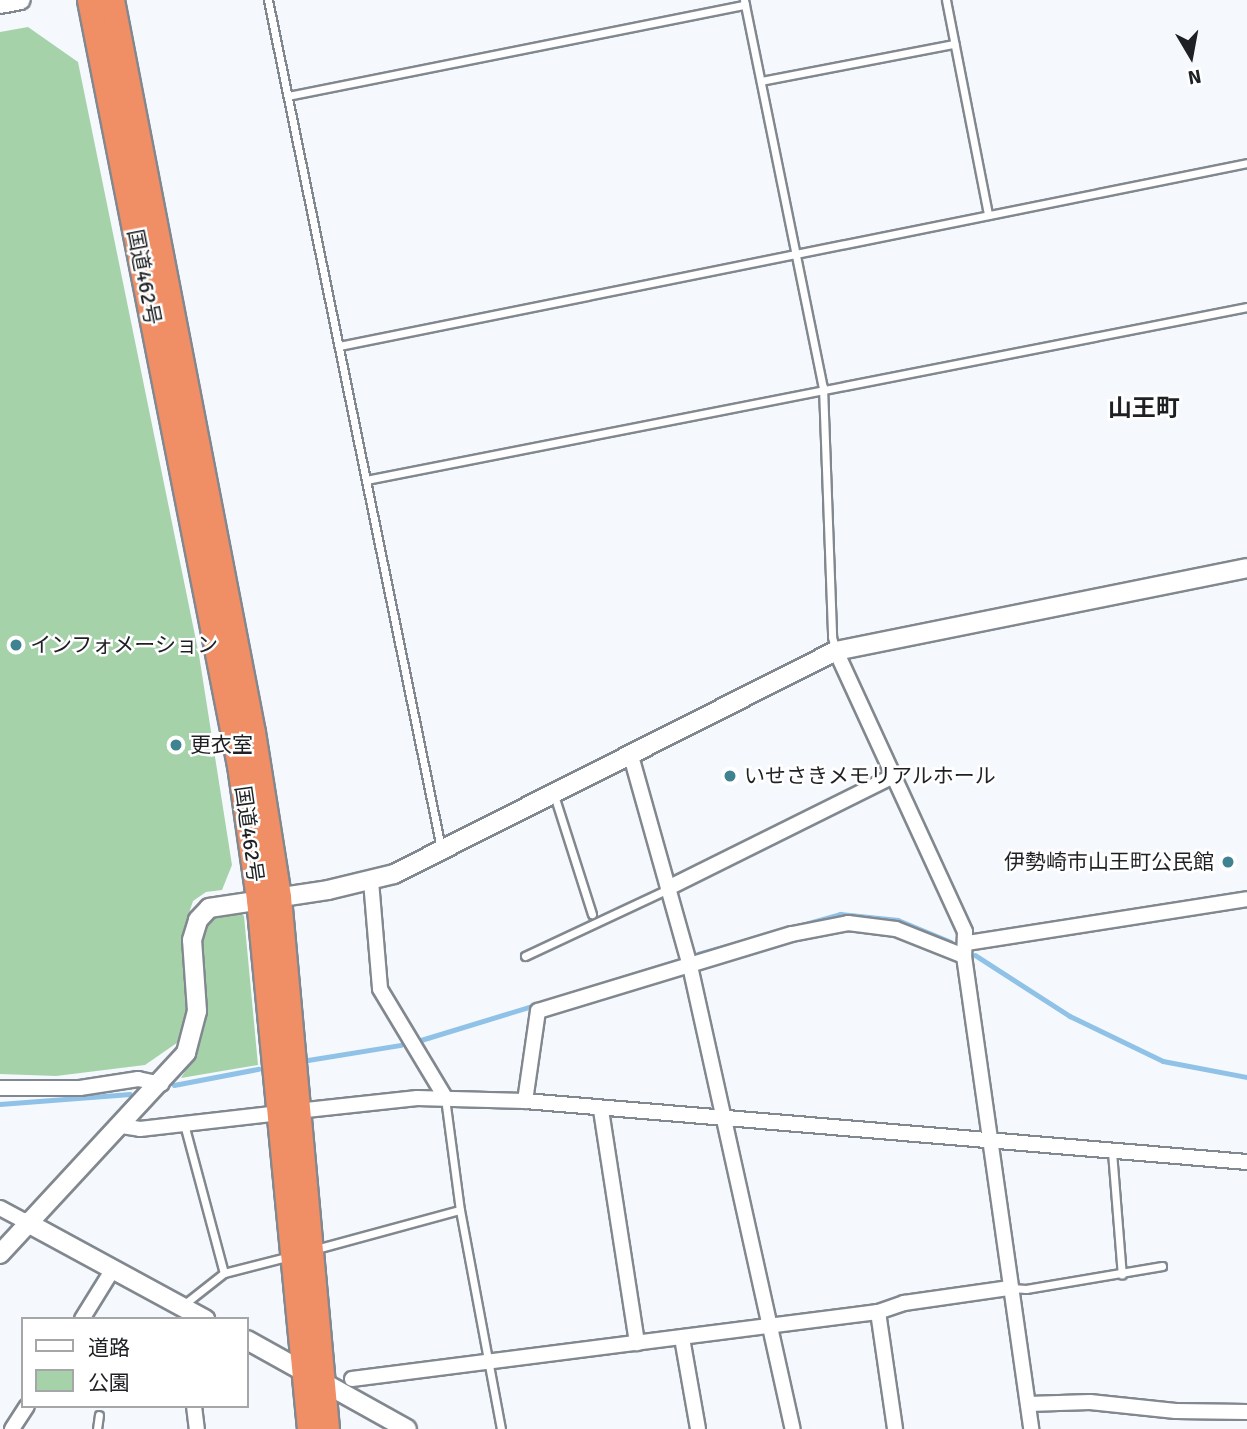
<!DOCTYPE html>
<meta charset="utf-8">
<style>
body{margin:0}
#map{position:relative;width:1247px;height:1429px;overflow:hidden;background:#f5f9fe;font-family:Signika,"Noto Sans JP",sans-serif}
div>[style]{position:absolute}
.green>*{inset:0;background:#a6d2aa}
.stream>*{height:4.5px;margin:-2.25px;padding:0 2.25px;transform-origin:2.25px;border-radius:2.25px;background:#90c2e7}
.roads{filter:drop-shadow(2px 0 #82888f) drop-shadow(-2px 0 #82888f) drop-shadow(0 2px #82888f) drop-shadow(0 -2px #82888f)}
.service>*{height:7px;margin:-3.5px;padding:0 3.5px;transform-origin:3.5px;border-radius:3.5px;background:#fff}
.minor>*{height:14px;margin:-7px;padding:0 7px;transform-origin:7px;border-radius:7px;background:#fff}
.tertiary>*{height:18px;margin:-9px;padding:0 9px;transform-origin:9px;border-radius:9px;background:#fff}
.trunk>*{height:23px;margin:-11.5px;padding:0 11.5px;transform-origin:11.5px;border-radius:11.5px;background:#f08e66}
.dots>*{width:19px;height:19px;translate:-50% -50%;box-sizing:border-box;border:4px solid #fff;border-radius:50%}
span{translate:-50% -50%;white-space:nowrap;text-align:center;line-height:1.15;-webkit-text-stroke:5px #fff;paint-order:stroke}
.street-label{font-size:21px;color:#1e2023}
.poi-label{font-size:21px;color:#1e2023}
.left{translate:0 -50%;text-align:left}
.right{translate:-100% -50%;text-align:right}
.quarter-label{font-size:24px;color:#1e2023;font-weight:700}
.legend{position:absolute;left:21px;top:1317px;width:228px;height:91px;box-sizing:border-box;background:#fff;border:2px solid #a5a6a7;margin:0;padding:9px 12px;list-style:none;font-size:21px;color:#1e2023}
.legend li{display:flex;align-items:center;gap:14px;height:35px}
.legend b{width:35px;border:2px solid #a5a6a7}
.north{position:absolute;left:1156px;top:21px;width:70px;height:70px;-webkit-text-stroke:5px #fff;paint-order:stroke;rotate:170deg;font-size:19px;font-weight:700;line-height:28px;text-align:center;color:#1e2023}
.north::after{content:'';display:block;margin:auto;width:24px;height:32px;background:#1e2023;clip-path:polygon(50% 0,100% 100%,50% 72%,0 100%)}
</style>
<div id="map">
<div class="green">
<i style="clip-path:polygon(28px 27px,78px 62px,199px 655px,232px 865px,222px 890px,206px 892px,193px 901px,185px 925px,189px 1003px,184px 1038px,145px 1065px,56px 1076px,0 1074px,0 32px)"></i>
<i style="clip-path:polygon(236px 910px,244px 916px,258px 1065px,181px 1078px,198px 1050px,206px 1021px,201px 935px,209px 919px)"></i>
</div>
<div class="stream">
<i style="left:698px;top:954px;width:148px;rotate:-15.7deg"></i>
<i style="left:840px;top:914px;width:58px;rotate:5.9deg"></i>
<i style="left:898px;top:920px;width:57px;rotate:22.5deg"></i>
<i style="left:975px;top:955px;width:113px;rotate:32.7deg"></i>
<i style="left:1070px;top:1016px;width:103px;rotate:25.8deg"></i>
<i style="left:1163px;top:1061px;width:86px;rotate:10.8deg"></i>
<i style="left:570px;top:994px;width:115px;rotate:-17.2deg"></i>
<i style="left:421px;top:1040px;width:123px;rotate:-17deg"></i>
<i style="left:308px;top:1060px;width:94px;rotate:-9.2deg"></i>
<i style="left:174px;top:1085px;width:86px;rotate:-10.8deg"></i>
<i style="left:0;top:1104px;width:130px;rotate:-4.4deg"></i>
</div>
<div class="roads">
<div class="service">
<i style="left:268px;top:0;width:865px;rotate:78.47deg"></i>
<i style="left:744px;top:0;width:395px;rotate:78.5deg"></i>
<i style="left:823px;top:387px;width:250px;rotate:87.9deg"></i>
<i style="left:832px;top:637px;width:15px;rotate:74deg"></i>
<i style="left:946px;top:0;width:219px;rotate:78.9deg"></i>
<i style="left:761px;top:81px;width:197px;rotate:-10.9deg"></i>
<i style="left:288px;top:96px;width:466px;rotate:-11.3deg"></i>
<i style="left:339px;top:346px;width:926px;rotate:-11.39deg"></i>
<i style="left:366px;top:480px;width:898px;rotate:-11.11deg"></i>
<i style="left:554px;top:795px;width:125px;rotate:72.3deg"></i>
<i style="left:525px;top:956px;width:158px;rotate:-25.1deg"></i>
<i style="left:445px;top:1098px;width:113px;rotate:82.4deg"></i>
<i style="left:460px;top:1210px;width:223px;rotate:79.4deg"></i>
<i style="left:184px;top:1124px;width:154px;rotate:75deg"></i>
<i style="left:1112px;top:1152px;width:123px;rotate:85.4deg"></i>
<i style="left:316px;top:1249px;width:149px;rotate:-15.2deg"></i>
<i style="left:1011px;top:1288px;width:15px;rotate:4deg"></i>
<i style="left:1026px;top:1289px;width:138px;rotate:-9.6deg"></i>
<i style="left:182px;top:1306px;width:53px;rotate:-38.2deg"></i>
<i style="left:224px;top:1273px;width:68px;rotate:-14.4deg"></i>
<i style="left:97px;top:1429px;width:14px;rotate:-82deg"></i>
</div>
<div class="minor">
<i style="left:836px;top:651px;width:309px;rotate:65.3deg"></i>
<i style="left:965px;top:932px;width:24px;rotate:92deg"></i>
<i style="left:964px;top:956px;width:478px;rotate:81.9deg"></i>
<i style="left:631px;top:756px;width:218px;rotate:74.3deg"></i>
<i style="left:690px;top:966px;width:474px;rotate:77.5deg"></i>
<i style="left:371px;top:881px;width:108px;rotate:85.2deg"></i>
<i style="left:380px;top:989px;width:126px;rotate:59deg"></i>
<i style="left:668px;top:888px;width:252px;rotate:-26.4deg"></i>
<i style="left:967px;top:943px;width:283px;rotate:-8.9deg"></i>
<i style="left:0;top:1088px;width:80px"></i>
<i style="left:80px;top:1088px;width:59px;rotate:-8.8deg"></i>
<i style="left:138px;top:1079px;width:24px;rotate:12deg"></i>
<i style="left:525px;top:1101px;width:91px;rotate:-81.8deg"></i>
<i style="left:538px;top:1011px;width:265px;rotate:-16.9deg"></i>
<i style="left:792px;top:934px;width:57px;rotate:-11.1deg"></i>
<i style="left:848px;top:923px;width:48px;rotate:7.1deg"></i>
<i style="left:896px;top:929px;width:73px;rotate:21.7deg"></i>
<i style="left:601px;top:1110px;width:236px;rotate:81.2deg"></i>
<i style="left:297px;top:1111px;width:121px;rotate:-6.2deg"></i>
<i style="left:417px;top:1098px;width:108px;rotate:1.6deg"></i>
<i style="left:525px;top:1101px;width:725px;rotate:4.83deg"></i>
<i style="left:122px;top:1126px;width:18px;rotate:9deg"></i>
<i style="left:140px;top:1129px;width:141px;rotate:-6.5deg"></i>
<i style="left:0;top:1208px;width:30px;rotate:28deg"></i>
<i style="left:878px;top:1312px;width:118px;rotate:81.7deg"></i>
<i style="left:82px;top:1319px;width:59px;rotate:-58.2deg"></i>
<i style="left:682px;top:1338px;width:92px;rotate:80deg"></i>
<i style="left:352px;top:1379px;width:530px;rotate:-7.26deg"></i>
<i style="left:878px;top:1312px;width:28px;rotate:-19deg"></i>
<i style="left:904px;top:1303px;width:107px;rotate:-8.1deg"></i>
<i style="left:1028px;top:1404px;width:62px;rotate:-1.8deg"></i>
<i style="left:1090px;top:1402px;width:86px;rotate:6deg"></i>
<i style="left:1176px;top:1411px;width:71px;rotate:0.8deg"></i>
<i style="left:194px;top:1406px;width:23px;rotate:83deg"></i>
<i style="left:12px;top:1429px;width:27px;rotate:-57deg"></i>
</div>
<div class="tertiary">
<i style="left:0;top:4px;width:21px;rotate:-11deg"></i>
<i style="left:26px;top:1222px;width:204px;rotate:28.5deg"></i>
<i style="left:0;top:1254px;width:274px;rotate:-47.2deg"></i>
<i style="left:186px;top:1053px;width:43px;rotate:-75.3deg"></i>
<i style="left:197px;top:1011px;width:71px;rotate:-94deg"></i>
<i style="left:192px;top:940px;width:21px;rotate:-73deg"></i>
<i style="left:198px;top:920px;width:16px;rotate:-47deg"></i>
<i style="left:209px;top:908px;width:120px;rotate:-8.6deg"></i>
<i style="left:328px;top:890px;width:68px;rotate:-13.6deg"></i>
<i style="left:394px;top:874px;width:495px;rotate:-26.8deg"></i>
<i style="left:836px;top:651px;width:419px;rotate:-11.4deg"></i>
<i style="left:247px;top:1340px;width:183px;rotate:29.1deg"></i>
</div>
<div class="trunk">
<i style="left:89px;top:0;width:780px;rotate:78.91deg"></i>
<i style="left:239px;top:765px;width:135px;rotate:81.9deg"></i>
<i style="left:258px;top:899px;width:532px;rotate:84.5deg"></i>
<i style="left:112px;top:0;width:745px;rotate:79.1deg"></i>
<i style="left:253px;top:732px;width:167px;rotate:81deg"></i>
<i style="left:279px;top:897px;width:534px;rotate:84.84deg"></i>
</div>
</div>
<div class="dots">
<i style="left:16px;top:645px;background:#3f8391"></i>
<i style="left:176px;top:745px;background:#3f8391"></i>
<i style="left:730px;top:776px;background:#3f8391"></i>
<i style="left:1228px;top:862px;background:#3f8391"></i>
</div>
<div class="street-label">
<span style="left:144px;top:277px;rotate:79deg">国道462号</span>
<span style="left:249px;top:834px;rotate:82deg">国道462号</span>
</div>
<div class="poi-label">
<span class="left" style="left:30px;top:645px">インフォメーション</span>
<span class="left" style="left:190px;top:745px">更衣室</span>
<span class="left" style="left:744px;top:776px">いせさきメモリアルホール</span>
<span class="right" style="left:1214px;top:862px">伊勢崎市山王町公民館</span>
</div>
<div class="quarter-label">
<span style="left:1144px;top:409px">山王町</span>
</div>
<ul class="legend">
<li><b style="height:9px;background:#fff"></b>道路</li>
<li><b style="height:19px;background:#a6d2aa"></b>公園</li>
</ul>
<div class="north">N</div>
</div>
